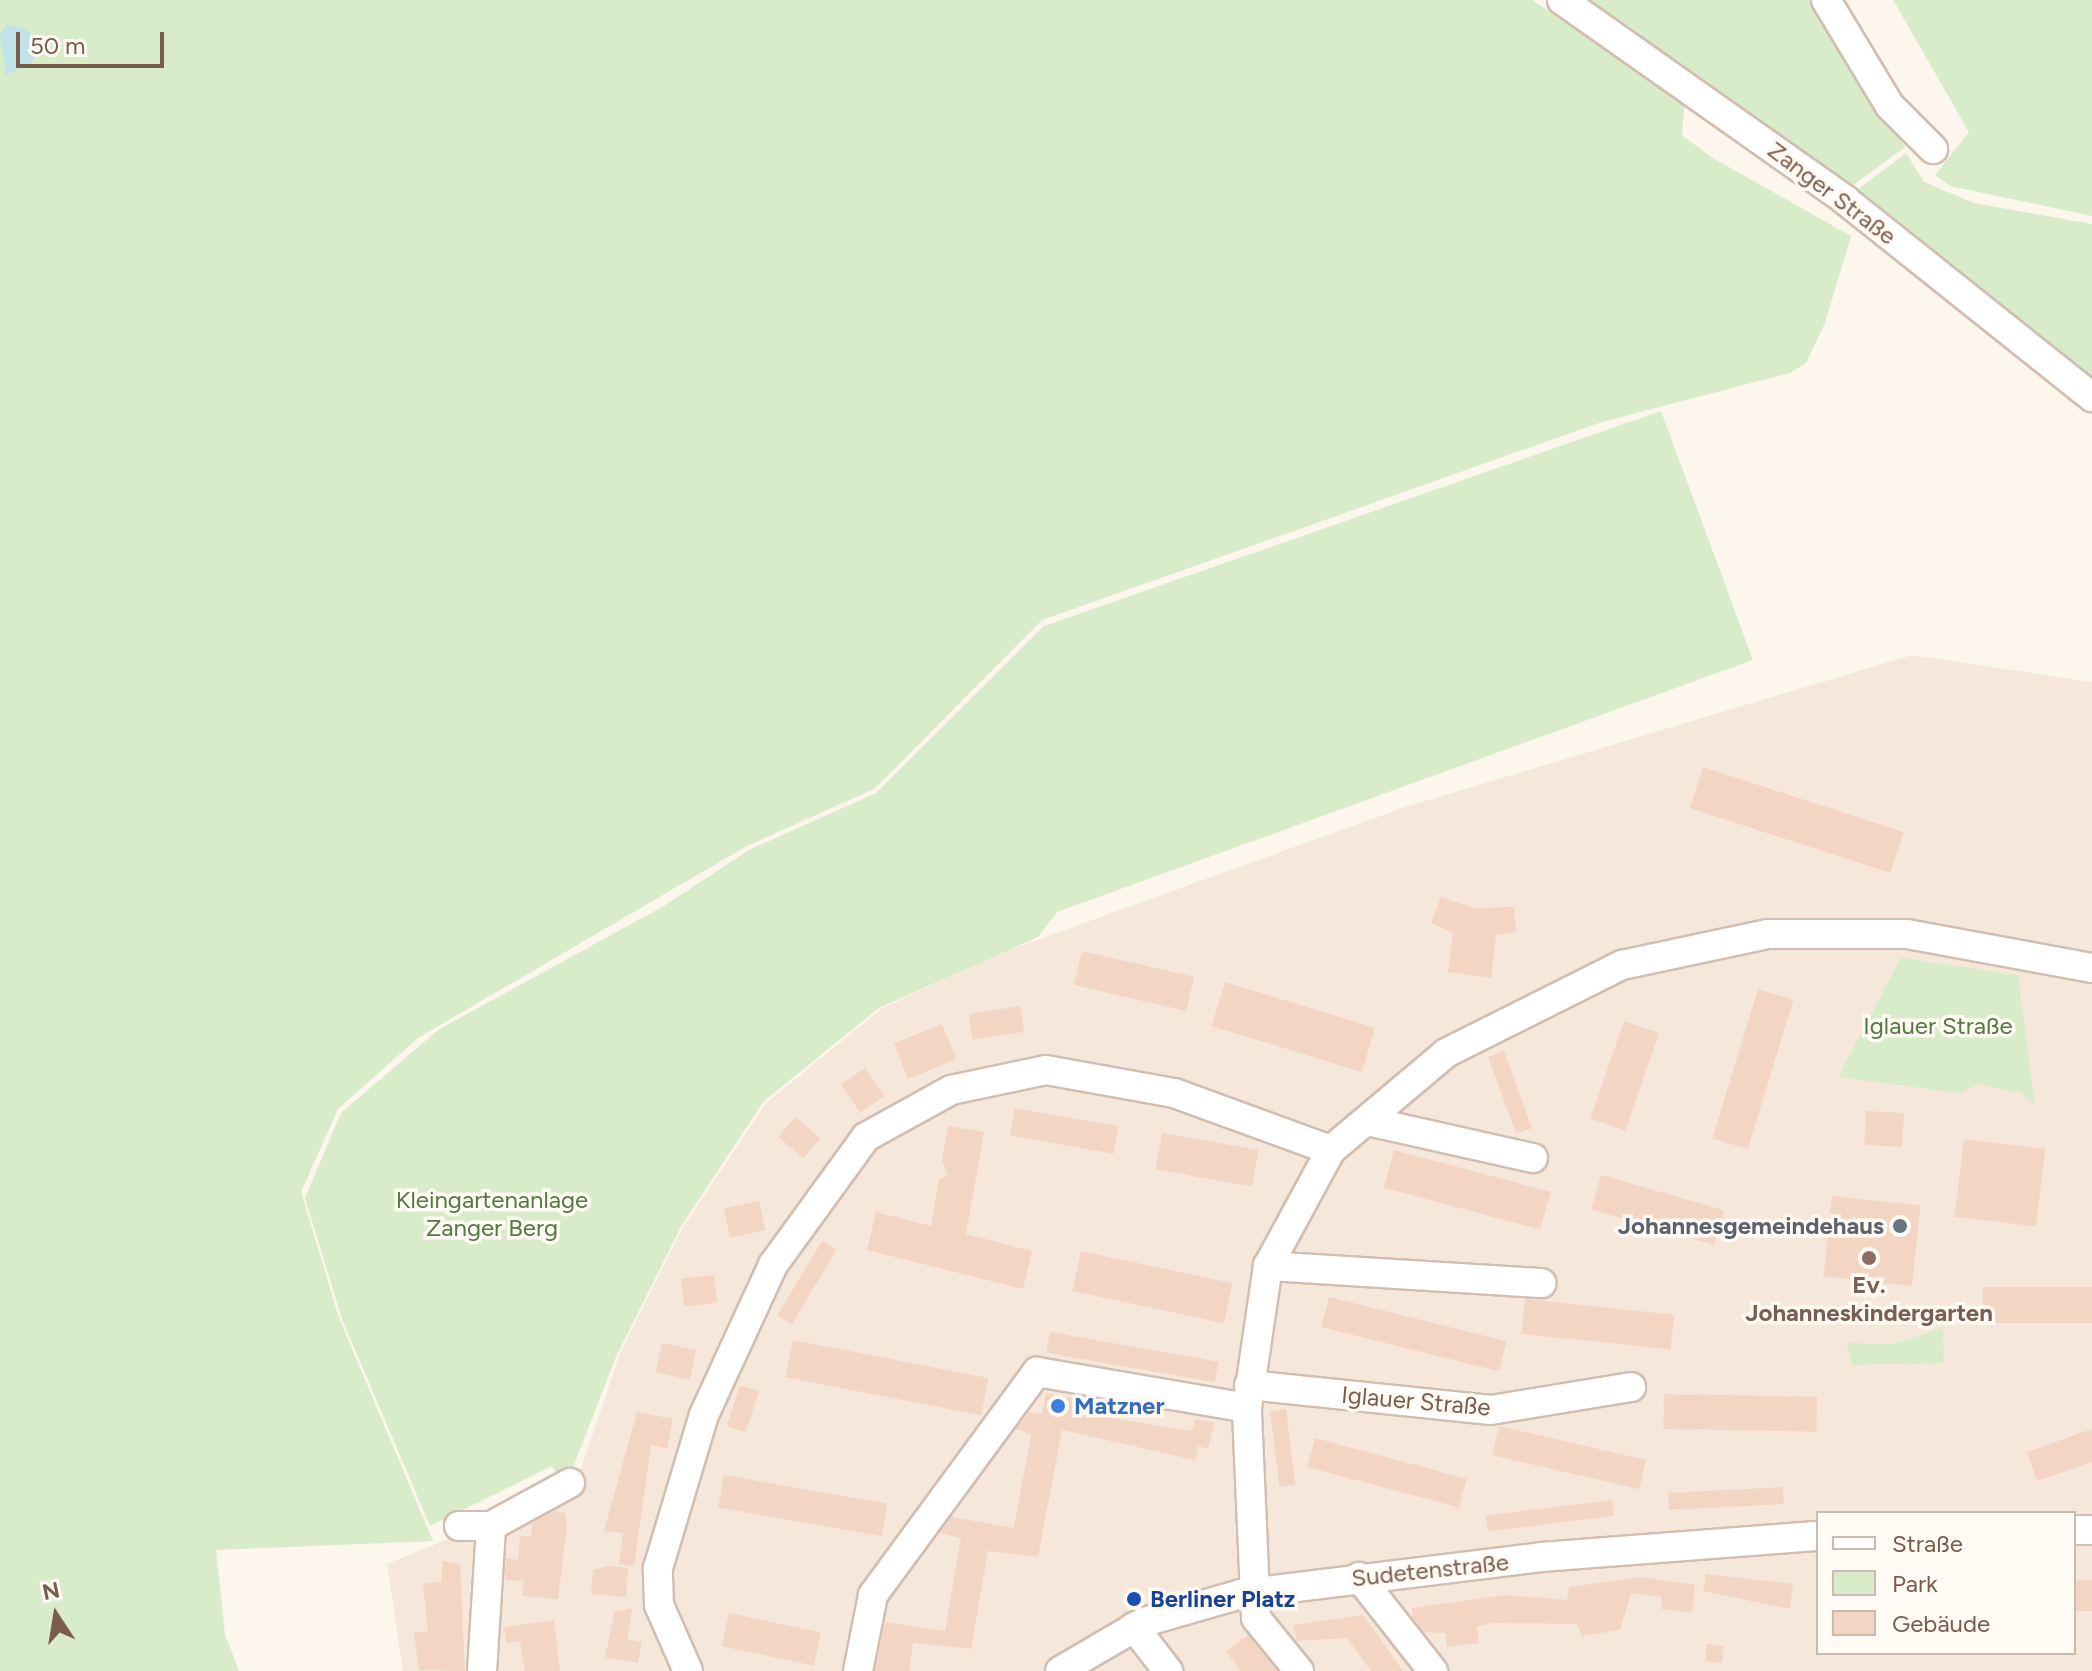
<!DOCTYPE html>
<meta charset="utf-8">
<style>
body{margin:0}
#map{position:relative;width:2092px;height:1671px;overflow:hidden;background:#fdf6ec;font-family:Figtree,sans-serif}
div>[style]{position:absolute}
.residential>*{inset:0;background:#f5e8da}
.green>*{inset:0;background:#d8ecc9}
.water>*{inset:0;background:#bfe3e8}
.building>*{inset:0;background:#f3d5c3;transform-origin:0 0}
.roads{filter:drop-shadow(2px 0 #d1beb0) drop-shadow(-2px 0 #d1beb0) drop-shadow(0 2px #d1beb0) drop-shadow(0 -2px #d1beb0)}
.minor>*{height:28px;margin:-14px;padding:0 14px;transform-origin:14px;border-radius:14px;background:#fff}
.dots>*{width:22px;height:22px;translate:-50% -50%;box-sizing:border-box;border:4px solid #fffaf3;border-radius:50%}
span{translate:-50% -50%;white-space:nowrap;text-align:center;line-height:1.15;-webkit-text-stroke:7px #fffaf3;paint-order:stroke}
.street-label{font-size:24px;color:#7a5c4d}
.park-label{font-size:24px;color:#537a41}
.worship-label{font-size:24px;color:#5b616d;font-weight:700}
.right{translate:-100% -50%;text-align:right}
.education-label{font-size:24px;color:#785e54;font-weight:700}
.shop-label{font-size:24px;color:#366cbe;font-weight:700}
.left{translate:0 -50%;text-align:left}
.transit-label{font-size:24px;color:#164399;font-weight:700}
.legend{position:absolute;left:1816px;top:1511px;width:260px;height:144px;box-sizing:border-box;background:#fffaf3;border:2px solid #cabbb1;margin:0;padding:10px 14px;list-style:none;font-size:24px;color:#7a5c4d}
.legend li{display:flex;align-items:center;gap:16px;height:40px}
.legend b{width:40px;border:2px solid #cabbb1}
.north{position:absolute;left:16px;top:1575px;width:80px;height:80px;-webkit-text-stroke:6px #fffaf3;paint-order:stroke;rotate:348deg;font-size:22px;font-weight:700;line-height:32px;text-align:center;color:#7a5c4d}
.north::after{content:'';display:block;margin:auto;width:28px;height:36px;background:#7a5c4d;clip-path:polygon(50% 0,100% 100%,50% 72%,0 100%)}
.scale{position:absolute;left:16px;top:32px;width:148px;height:36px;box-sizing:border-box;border:4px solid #7a5c4d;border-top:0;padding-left:10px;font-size:24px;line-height:28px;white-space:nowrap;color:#7a5c4d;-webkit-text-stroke:6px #fffaf3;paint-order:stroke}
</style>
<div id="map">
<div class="residential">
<i style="clip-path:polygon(evenodd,1912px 655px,2092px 682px,2092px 1671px,403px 1671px,387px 1564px,575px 1487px,619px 1356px,683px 1227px,766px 1103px,881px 1009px,998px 954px,1405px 807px,1912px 655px,1818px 1513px,2074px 1513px,2074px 1653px,1818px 1653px,1818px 1513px)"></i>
</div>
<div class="green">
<i style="clip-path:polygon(0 0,1532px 0,1685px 101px,1682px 135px,1711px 157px,1851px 236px,1825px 323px,1806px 363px,1790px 373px,1602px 422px,1042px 620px,874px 789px,745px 847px,418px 1038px,338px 1109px,301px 1192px,339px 1318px,433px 1541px,216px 1550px,225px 1634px,239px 1671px,0 1671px)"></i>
<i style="clip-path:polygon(1579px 0,1818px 0,1905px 147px,1848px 189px,1664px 52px)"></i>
<i style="clip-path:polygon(1893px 0,2092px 0,2092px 216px,1950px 186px,1935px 175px,1969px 132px)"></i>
<i style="clip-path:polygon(1906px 153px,1924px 182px,1974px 203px,2092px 224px,2092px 382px,1853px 193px)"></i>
<i style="clip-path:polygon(1661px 411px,1753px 660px,1057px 912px,1038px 937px,879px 1008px,764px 1101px,682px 1225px,616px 1357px,565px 1488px,552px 1466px,430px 1526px,342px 1319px,305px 1198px,341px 1113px,438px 1030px,664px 906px,749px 850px,876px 793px,1044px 626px)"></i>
<i style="clip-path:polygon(1901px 958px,2018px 975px,2035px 1105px,2021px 1093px,1979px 1084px,1960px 1093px,1838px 1077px)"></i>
<i style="clip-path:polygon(1943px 1328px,1944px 1363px,1853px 1365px,1846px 1343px,1894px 1344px)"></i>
</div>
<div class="water">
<i style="clip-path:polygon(8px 24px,28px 30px,38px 46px,32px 62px,6px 75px,0 34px)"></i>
</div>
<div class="building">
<i style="left:1703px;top:767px;width:211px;height:43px;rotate:18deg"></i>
<i style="clip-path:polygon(1441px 897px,1473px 908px,1514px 907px,1516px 932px,1496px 935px,1491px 978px,1448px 972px,1453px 933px,1431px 923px)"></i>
<i style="left:1082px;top:951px;width:115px;height:35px;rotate:13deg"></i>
<i style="left:1225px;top:982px;width:157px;height:46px;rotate:17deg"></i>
<i style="left:1758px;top:989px;width:37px;height:156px;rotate:17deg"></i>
<i style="left:1020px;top:1006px;width:26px;height:52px;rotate:81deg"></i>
<i style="left:1624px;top:1021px;width:37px;height:103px;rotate:19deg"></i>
<i style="left:942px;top:1024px;width:38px;height:52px;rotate:68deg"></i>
<i style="left:1504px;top:1051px;width:82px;height:17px;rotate:70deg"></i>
<i style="left:865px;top:1068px;width:34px;height:29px;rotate:56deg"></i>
<i style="left:1015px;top:1108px;width:105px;height:28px;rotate:10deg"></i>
<i style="left:1866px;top:1111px;width:38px;height:34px;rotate:3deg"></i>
<i style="left:795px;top:1117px;width:33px;height:26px;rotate:40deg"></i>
<i style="clip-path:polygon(948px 1126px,984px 1132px,966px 1234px,1032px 1251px,1023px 1289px,867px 1250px,876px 1212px,931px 1226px,939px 1180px,948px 1175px,942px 1160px)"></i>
<i style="left:1162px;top:1133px;width:98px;height:37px;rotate:10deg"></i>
<i style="left:1964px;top:1139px;width:82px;height:78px;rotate:7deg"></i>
<i style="left:1394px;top:1150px;width:162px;height:39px;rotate:15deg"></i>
<i style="left:1601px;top:1175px;width:128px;height:36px;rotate:16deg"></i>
<i style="left:1832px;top:1196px;width:89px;height:81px;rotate:6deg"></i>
<i style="left:759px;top:1201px;width:30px;height:36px;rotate:78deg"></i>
<i style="left:822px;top:1241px;width:17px;height:87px;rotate:31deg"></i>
<i style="left:1081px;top:1251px;width:155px;height:41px;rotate:12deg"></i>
<i style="left:714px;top:1275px;width:28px;height:33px;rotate:84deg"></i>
<i style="left:2092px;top:1287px;width:36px;height:109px;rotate:90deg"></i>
<i style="left:1329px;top:1297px;width:183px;height:31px;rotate:14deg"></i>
<i style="left:1525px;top:1299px;width:150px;height:35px;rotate:6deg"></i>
<i style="left:1050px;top:1332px;width:171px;height:21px;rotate:10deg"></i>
<i style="left:793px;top:1340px;width:199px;height:38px;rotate:11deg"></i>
<i style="left:662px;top:1343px;width:35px;height:30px;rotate:12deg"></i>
<i style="left:740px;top:1385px;width:20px;height:43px;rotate:18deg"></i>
<i style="clip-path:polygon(1046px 1393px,1108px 1404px,1106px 1417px,1147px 1424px,1192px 1431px,1195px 1419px,1214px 1423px,1208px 1449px,1198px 1446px,1195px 1460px,1062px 1430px,1038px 1557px,988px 1551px,971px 1649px,913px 1643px,909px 1671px,875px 1671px,885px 1622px,945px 1631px,961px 1538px,940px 1533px,952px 1517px,1014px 1528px,1031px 1434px,1016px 1429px,1029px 1412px,1042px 1414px)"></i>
<i style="left:1664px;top:1394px;width:153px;height:35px;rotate:1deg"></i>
<i style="left:1286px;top:1409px;width:76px;height:16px;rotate:83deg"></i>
<i style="clip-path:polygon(637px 1412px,673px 1419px,667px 1449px,651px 1445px,634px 1566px,619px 1564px,623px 1533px,604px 1531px)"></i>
<i style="left:1499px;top:1426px;width:151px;height:30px;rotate:13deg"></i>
<i style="clip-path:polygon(2092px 1429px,2092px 1462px,2037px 1481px,2027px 1452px)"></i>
<i style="left:1315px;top:1438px;width:157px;height:30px;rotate:15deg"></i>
<i style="left:724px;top:1475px;width:166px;height:33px;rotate:10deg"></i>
<i style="left:1783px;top:1487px;width:17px;height:115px;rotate:87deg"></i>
<i style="left:1612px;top:1500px;width:16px;height:127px;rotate:83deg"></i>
<i style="clip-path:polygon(554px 1511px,565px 1513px,567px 1526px,558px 1599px,522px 1596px,524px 1581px,505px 1580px,506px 1558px,518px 1560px,520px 1536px,531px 1537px,532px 1523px)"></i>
<i style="clip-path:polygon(443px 1561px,460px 1564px,465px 1671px,419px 1670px,414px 1633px,428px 1631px,423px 1584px,441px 1582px)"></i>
<i style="clip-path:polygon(609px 1566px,628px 1568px,626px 1597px,591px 1594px,593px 1570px)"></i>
<i style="clip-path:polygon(1706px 1574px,1793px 1584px,1790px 1609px,1703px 1591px)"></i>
<i style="clip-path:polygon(1642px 1577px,1695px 1585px,1692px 1613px,1661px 1609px,1662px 1597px,1631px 1593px,1620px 1630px,1582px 1636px,1577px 1624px,1493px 1623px,1477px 1626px,1479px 1643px,1447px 1647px,1445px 1633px,1424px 1632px,1413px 1619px,1412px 1608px,1504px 1595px,1567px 1600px,1569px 1587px)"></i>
<i style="left:2074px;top:1580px;width:18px;height:31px"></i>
<i style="clip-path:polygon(632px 1609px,627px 1639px,642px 1642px,638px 1663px,605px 1657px,615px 1611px)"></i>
<i style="left:729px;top:1613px;width:94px;height:34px;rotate:12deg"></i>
<i style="clip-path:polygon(1363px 1615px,1403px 1671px,1371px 1671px,1347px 1638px,1297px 1641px,1294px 1625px)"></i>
<i style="clip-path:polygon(554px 1620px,560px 1671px,525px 1671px,520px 1641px,506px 1643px,504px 1627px)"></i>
<i style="clip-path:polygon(1248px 1635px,1277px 1671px,1241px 1671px,1226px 1651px)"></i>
<i style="left:1707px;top:1644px;width:17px;height:17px;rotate:7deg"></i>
</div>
<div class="roads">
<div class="minor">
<i style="left:1562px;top:0;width:347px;rotate:35.2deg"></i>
<i style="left:1845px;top:200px;width:316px;rotate:38.6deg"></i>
<i style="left:1826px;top:0;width:124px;rotate:58.9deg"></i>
<i style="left:1890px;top:106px;width:61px;rotate:45deg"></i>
<i style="left:1367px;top:1121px;width:170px;rotate:12.6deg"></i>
<i style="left:1268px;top:1266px;width:274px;rotate:3.6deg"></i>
<i style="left:1249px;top:1385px;width:243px;rotate:5.9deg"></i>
<i style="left:1491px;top:1410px;width:142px;rotate:-9.3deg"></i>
<i style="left:459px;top:1526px;width:32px"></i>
<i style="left:2074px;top:1530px;width:18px"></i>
<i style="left:1359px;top:1577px;width:120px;rotate:51.8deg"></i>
<i style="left:1134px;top:1627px;width:56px;rotate:52.3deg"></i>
<i style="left:482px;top:1671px;width:145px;rotate:-86.4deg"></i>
<i style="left:491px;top:1526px;width:90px;rotate:-28.6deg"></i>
<i style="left:688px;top:1671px;width:72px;rotate:-113.7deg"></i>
<i style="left:659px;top:1605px;width:37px;rotate:-92deg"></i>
<i style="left:658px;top:1568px;width:160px;rotate:-73.3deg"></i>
<i style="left:704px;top:1415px;width:165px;rotate:-65.3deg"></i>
<i style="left:773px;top:1265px;width:158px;rotate:-54deg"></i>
<i style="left:866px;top:1137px;width:97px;rotate:-28.9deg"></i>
<i style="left:951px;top:1090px;width:97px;rotate:-11.9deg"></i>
<i style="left:1046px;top:1070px;width:130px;rotate:10.2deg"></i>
<i style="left:1174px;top:1093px;width:167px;rotate:20deg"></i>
<i style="left:858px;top:1671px;width:77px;rotate:-78.8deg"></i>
<i style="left:873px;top:1595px;width:277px;rotate:-53.7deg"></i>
<i style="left:1037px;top:1372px;width:213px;rotate:9.7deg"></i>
<i style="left:1060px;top:1671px;width:97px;rotate:-30.3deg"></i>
<i style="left:1144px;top:1622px;width:101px;rotate:-16.1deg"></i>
<i style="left:1241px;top:1594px;width:303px;rotate:-7deg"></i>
<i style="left:1542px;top:1557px;width:277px;rotate:-4.4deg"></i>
<i style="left:1299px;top:1671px;width:68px;rotate:-129.1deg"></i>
<i style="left:1256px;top:1618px;width:210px;rotate:-92.5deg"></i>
<i style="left:1247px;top:1408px;width:144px;rotate:-81.6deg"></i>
<i style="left:1268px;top:1266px;width:132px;rotate:-61.5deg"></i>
<i style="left:1331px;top:1150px;width:150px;rotate:-40.1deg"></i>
<i style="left:1446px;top:1053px;width:197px;rotate:-26.6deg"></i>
<i style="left:1622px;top:965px;width:149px;rotate:-12deg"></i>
<i style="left:1768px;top:934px;width:139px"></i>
<i style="left:1907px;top:934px;width:188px;rotate:10.4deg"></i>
</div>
</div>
<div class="dots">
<i style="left:1900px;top:1226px;background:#6b7280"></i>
<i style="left:1869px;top:1258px;background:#8d6e63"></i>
<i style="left:1058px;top:1406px;background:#3f7fe0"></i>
<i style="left:1134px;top:1599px;background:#1a4fb4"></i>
</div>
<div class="street-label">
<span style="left:1832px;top:193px;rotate:37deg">Zanger Straße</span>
<span style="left:1416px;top:1401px;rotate:5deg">Iglauer Straße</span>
<span style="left:1430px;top:1570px;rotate:-6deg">Sudetenstraße</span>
</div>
<div class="park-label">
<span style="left:1938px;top:1026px">Iglauer Straße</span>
<span style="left:492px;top:1214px">Kleingartenanlage<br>Zanger Berg</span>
</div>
<div class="worship-label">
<span class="right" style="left:1884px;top:1226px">Johannesgemeindehaus</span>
</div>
<div class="education-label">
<span style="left:1869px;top:1299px">Ev.<br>Johanneskindergarten</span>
</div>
<div class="shop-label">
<span class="left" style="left:1074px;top:1406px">Matzner</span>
</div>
<div class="transit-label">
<span class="left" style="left:1150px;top:1599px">Berliner Platz</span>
</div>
<ul class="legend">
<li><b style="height:10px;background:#fff"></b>Straße</li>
<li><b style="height:22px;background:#d8ecc9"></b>Park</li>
<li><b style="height:22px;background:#f3d5c3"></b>Gebäude</li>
</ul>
<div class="north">N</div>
<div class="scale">50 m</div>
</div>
